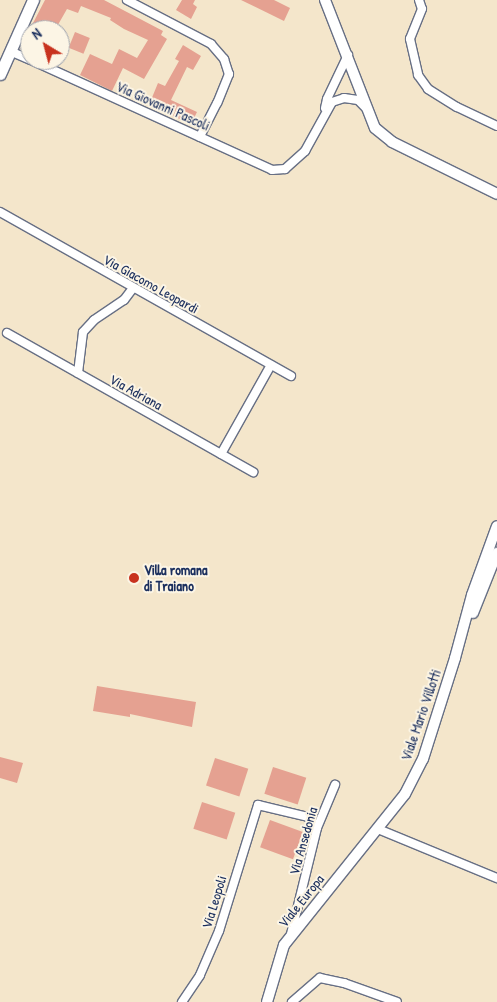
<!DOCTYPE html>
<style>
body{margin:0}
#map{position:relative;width:497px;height:1002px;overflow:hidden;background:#f4e6cb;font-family:"Patrick Hand",sans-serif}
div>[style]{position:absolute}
.building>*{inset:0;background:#e5a191;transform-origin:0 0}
.roads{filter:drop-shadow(1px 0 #676f84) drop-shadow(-1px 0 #676f84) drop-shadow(0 1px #676f84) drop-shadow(0 -1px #676f84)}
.minor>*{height:8px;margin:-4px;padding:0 4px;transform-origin:4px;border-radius:4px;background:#fff}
.tertiary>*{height:10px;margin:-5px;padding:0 5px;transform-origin:5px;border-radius:5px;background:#fff}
.secondary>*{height:11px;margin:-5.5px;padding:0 5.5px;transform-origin:5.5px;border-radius:5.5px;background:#fff}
.dots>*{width:14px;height:14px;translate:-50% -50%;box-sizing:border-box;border:2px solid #fcf5e5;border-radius:50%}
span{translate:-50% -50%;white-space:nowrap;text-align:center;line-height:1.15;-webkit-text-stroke:4px #fcf5e5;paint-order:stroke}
.street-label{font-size:14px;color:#1b2f5e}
.poi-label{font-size:14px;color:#1b2f5e;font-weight:700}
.left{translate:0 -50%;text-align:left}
.north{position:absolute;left:20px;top:20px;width:50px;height:50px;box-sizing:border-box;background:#fcf5e5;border:1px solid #a2a6af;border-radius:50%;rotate:323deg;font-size:14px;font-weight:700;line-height:20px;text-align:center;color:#1b2f5e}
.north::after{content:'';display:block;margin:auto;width:18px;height:22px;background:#c8321e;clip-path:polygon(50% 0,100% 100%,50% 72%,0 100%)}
</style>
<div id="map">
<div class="building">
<i style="clip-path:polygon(45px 0,104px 0,163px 31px,161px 35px,167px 39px,144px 79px,123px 68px,112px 91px,80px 75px,90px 54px,112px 64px,119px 49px,137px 58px,148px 40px,124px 29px,110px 20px,111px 18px,81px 6px,78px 13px,67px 9px,55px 30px,42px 30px,32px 25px)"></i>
<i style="clip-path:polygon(182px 0,195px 0,193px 4px,197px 7px,191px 19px,176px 10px)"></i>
<i style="clip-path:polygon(241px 0,274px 0,290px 8px,284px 21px)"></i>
<i style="clip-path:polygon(30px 31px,30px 52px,22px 48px)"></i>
<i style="left:75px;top:32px;width:16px;height:17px;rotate:22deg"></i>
<i style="clip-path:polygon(183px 45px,201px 56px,193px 70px,187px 67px,171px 100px,197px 112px,191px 124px,173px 116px,175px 111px,151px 100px,158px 83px,165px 86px,179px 61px,175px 59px)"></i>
<i style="clip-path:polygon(97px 686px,196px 702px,192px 727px,130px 714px,130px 717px,93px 711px)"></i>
<i style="clip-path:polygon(0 757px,23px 763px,17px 783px,0 778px)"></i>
<i style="left:215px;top:758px;width:35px;height:29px;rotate:18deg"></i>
<i style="left:273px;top:767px;width:35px;height:28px;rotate:18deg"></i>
<i style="left:202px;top:802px;width:35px;height:28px;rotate:18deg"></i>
<i style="left:270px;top:820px;width:35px;height:29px;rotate:20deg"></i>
</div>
<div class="roads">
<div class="minor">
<i style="left:127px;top:0;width:95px;rotate:27.6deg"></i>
<i style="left:211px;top:44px;width:20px;rotate:49deg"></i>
<i style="left:224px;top:59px;width:16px;rotate:72deg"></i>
<i style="left:229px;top:74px;width:31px;rotate:112deg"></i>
<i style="left:217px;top:103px;width:38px;rotate:117deg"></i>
<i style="left:419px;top:0;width:9px;rotate:72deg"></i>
<i style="left:422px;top:9px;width:32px;rotate:112deg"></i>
<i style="left:410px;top:39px;width:37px;rotate:77deg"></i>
<i style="left:418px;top:75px;width:17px;rotate:54deg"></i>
<i style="left:428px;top:89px;width:34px;rotate:32deg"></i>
<i style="left:457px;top:107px;width:44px;rotate:25.4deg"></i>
<i style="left:10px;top:51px;width:22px;rotate:24deg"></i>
<i style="left:31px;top:60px;width:265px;rotate:24.5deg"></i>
<i style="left:272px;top:170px;width:13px;rotate:-4deg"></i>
<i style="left:285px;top:169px;width:27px;rotate:-42deg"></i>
<i style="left:305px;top:151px;width:56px;rotate:-61.1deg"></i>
<i style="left:332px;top:102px;width:13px;rotate:-18deg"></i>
<i style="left:344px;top:98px;width:14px;rotate:8deg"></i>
<i style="left:358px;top:100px;width:10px;rotate:45deg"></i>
<i style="left:325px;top:108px;width:9px;rotate:-77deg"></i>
<i style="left:327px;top:99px;width:49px;rotate:-64.5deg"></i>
<i style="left:0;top:212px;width:334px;rotate:29.4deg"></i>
<i style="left:7px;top:333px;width:283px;rotate:29.5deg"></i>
<i style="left:78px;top:373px;width:41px;rotate:-83deg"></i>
<i style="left:83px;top:332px;width:16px;rotate:-47deg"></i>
<i style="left:94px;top:320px;width:36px;rotate:-34deg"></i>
<i style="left:124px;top:300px;width:15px;rotate:-53deg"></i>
<i style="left:221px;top:454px;width:102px;rotate:-60.7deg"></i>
<i style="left:378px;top:829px;width:129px;rotate:22.4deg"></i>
<i style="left:291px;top:934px;width:109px;rotate:-76.2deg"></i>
<i style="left:317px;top:828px;width:47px;rotate:-67.3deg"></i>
<i style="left:182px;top:1002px;width:32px;rotate:-56deg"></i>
<i style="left:200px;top:975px;width:48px;rotate:-66.6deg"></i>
<i style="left:219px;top:931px;width:132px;rotate:-72.8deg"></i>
<i style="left:258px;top:805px;width:51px;rotate:13.5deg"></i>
<i style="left:308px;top:817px;width:14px;rotate:51deg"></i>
<i style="left:292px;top:1002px;width:37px;rotate:-41deg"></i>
<i style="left:320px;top:978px;width:25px;rotate:12deg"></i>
<i style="left:344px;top:983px;width:56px;rotate:19.7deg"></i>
</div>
<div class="tertiary">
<i style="left:325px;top:0;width:137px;rotate:68.7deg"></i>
<i style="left:375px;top:128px;width:22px;rotate:39deg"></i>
<i style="left:392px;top:142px;width:117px;rotate:26.3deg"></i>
<i style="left:473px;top:613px;width:65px;rotate:-68.2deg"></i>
<i style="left:267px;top:1002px;width:59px;rotate:-73.4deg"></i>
<i style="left:284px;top:945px;width:193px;rotate:-51.3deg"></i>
<i style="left:405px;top:794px;width:39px;rotate:-63deg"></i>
<i style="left:423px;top:759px;width:106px;rotate:-72.4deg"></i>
<i style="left:455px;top:658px;width:65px;rotate:-74.9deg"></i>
<i style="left:472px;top:595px;width:73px;rotate:-70.1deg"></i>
</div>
<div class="secondary">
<i style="left:0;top:74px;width:81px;rotate:-66deg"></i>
</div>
</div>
<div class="dots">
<i style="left:134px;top:578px;background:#c8321e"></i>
</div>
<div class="street-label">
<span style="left:163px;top:106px;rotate:24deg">Via Giovanni Pascoli</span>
<span style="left:151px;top:284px;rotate:29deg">Via Giacomo Leopardi</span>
<span style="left:136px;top:392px;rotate:29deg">Via Adriana</span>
<span style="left:421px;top:715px;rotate:-71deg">Viale Mario Villotti</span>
<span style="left:303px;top:841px;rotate:-74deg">Via Ansedonia</span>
<span style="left:301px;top:901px;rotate:-51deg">Viale Europa</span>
<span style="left:214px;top:902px;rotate:-73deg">Via Leopoli</span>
</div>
<div class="poi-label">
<span class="left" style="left:144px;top:578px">Villa romana<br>di Traiano</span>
</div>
<div class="north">N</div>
</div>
